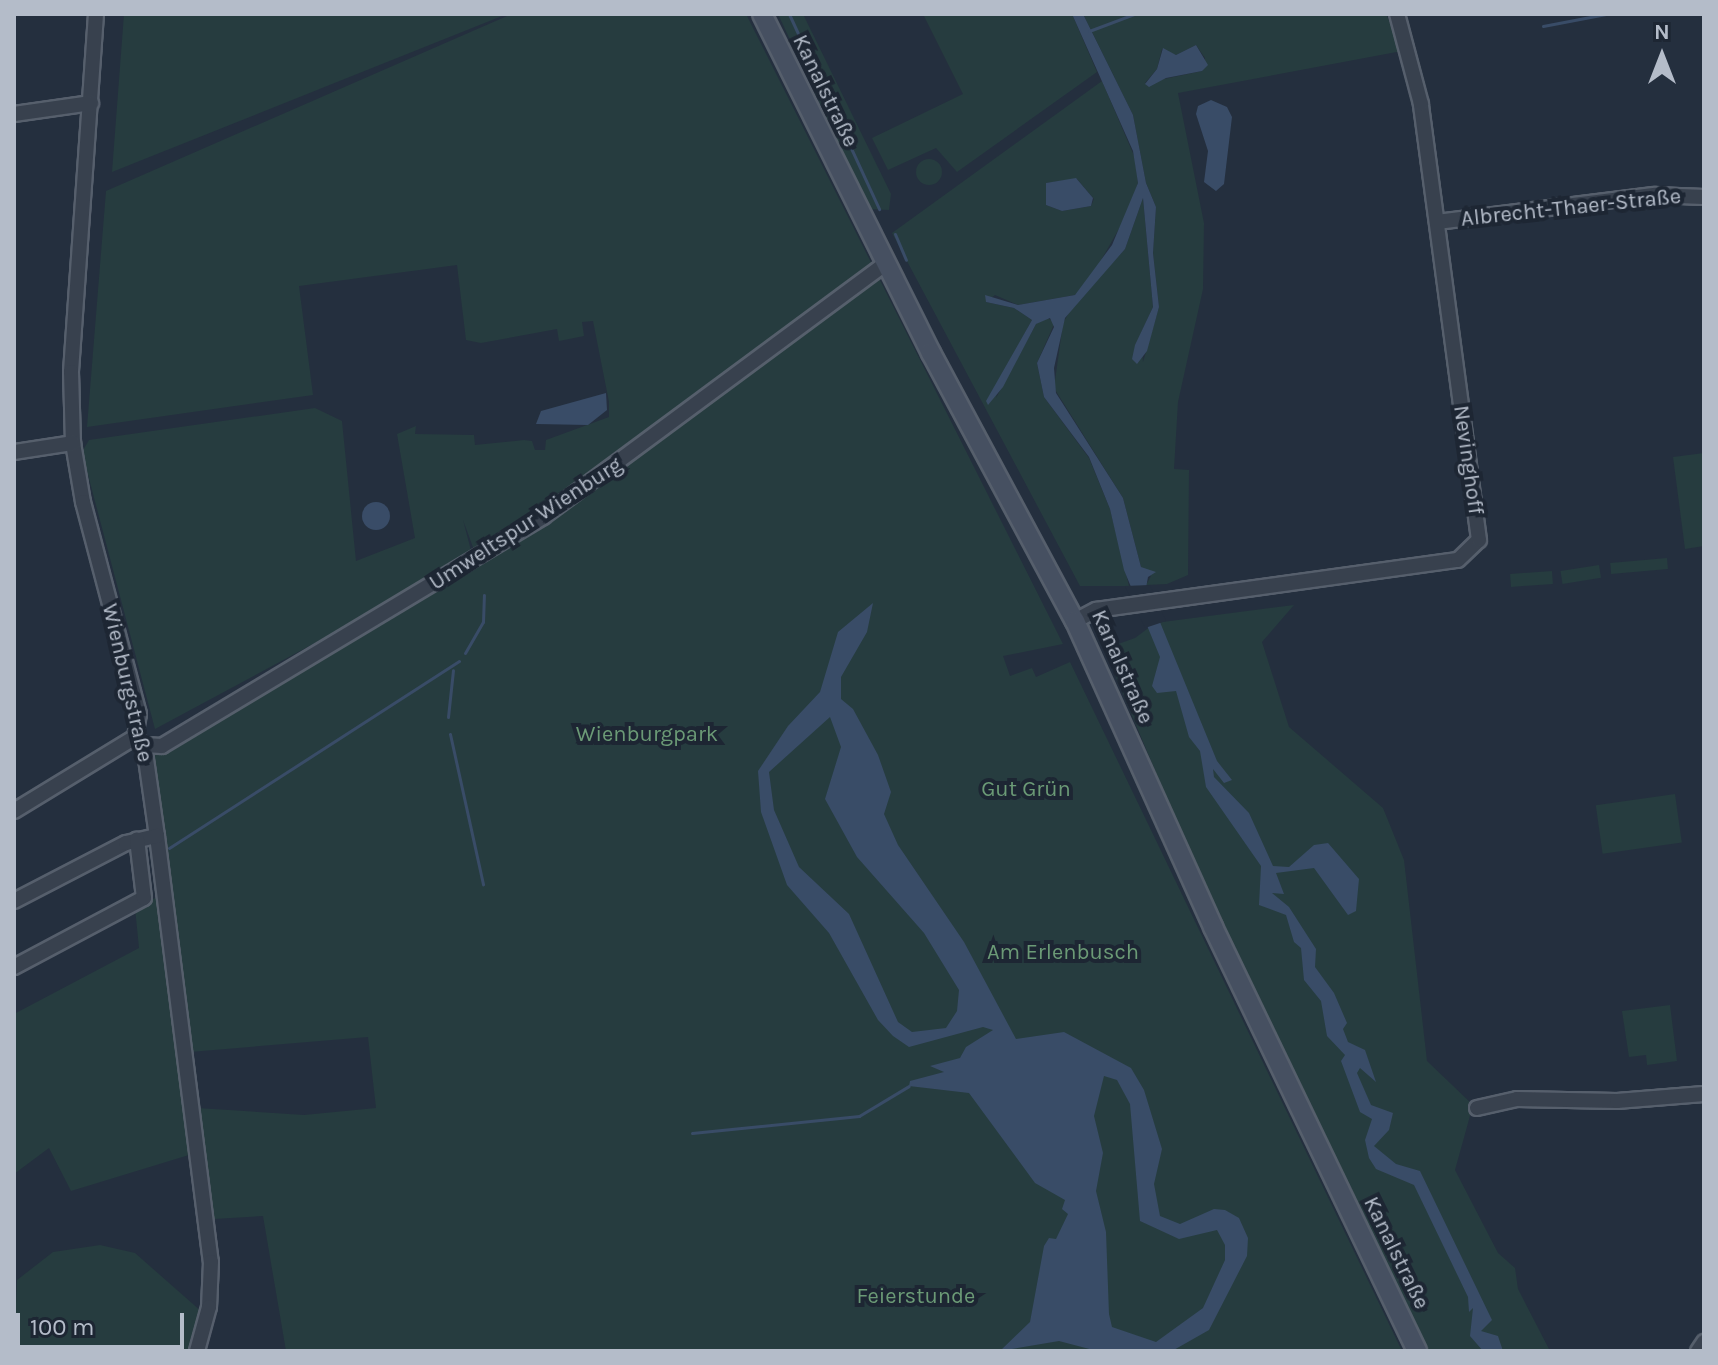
<!DOCTYPE html>
<meta charset="utf-8">
<style>
body{margin:0}
#map{position:relative;width:1718px;height:1365px;overflow:hidden;background:#242f3e;font-family:Karla,sans-serif}
div>[style]{position:absolute}
.green>*{inset:0;background:#263c3f;transform-origin:0 0}
.round{border-radius:50%}
.water>*{inset:0;background:#394c67}
.pier>*{inset:0;background:#242f3e}
.stream>*{height:3px;margin:-1.5px;padding:0 1.5px;transform-origin:1.5px;border-radius:1.5px;background:#394c67}
.roads{filter:drop-shadow(2px 0 #565f6c) drop-shadow(-2px 0 #565f6c) drop-shadow(0 2px #565f6c) drop-shadow(0 -2px #565f6c)}
.minor>*{height:14px;margin:-7px;padding:0 7px;transform-origin:7px;border-radius:7px;background:#38414e}
.secondary>*{height:18px;margin:-9px;padding:0 9px;transform-origin:9px;border-radius:9px;background:#465061}
span{translate:-50% -50%;white-space:nowrap;text-align:center;line-height:1.15;-webkit-text-stroke:8px #1d2633;paint-order:stroke}
.street-label{font-size:22px;color:#b4bcc9}
.park-label{font-size:22px;color:#6b9a76}
.frame{position:absolute;inset:0;border:16px solid #b4bcc9;pointer-events:none}
.north{position:absolute;left:1622px;top:16px;width:80px;height:80px;-webkit-text-stroke:6px #1d2633;paint-order:stroke;rotate:0deg;font-size:22px;font-weight:700;line-height:32px;text-align:center;color:#b4bcc9}
.north::after{content:'';display:block;margin:auto;width:28px;height:36px;background:#b4bcc9;clip-path:polygon(50% 0,100% 100%,50% 72%,0 100%)}
.scale{position:absolute;left:16px;top:1313px;width:168px;height:36px;box-sizing:border-box;border:4px solid #b4bcc9;border-top:0;padding-left:10px;font-size:24px;line-height:28px;white-space:nowrap;color:#b4bcc9;-webkit-text-stroke:6px #1d2633;paint-order:stroke}
</style>
<div id="map">
<div class="green">
<i style="clip-path:polygon(124px 14px,507px 14px,112px 172px)"></i>
<i style="clip-path:polygon(512px 14px,746px 14px,1063px 644px,1003px 656px,1010px 676px,1032px 668px,1036px 677px,1070px 662px,1402px 1351px,286px 1351px,263px 1216px,214px 1219px,197px 1108px,304px 1115px,376px 1108px,368px 1037px,190px 1052px,151px 755px,478px 561px,463px 520px,473px 558px,155px 729px,82px 452px,89px 440px,315px 408px,342px 421px,356px 561px,415px 538px,397px 434px,416px 426px,415px 434px,474px 435px,475px 445px,524px 440px,532px 441px,535px 450px,545px 450px,546px 440px,609px 417px,609px 402px,593px 321px,582px 322px,584px 336px,559px 341px,557px 329px,481px 343px,466px 340px,457px 265px,299px 286px,313px 395px,87px 427px,106px 191px)"></i>
<i style="clip-path:polygon(778px 14px,803px 14px,891px 194px,889px 210px,869px 209px)"></i>
<i style="clip-path:polygon(923px 14px,1072px 14px,1097px 72px,957px 172px,936px 148px,888px 170px,872px 138px,963px 94px)"></i>
<i style="clip-path:polygon(evenodd,1083px 14px,1386px 14px,1402px 51px,1178px 93px,1204px 223px,1203px 289px,1178px 402px,1174px 469px,1189px 470px,1188px 575px,1167px 584px,1146px 585px,1151px 576px,1141px 567px,1123px 498px,1054px 388px,1063px 323px,1074px 304px,1125px 249px,1143px 198px,1153px 307px,1141px 333px,1143px 362px,1159px 307px,1153px 253px,1156px 207px,1146px 183px,1133px 115px,1083px 14px,1196px 45px,1205px 58px,1202px 71px,1145px 83px,1157px 69px,1162px 49px,1176px 55px,1196px 45px)"></i>
<i style="clip-path:polygon(evenodd,1102px 81px,1135px 158px,1138px 183px,1128px 213px,1088px 283px,1075px 295px,1018px 305px,995px 295px,986px 302px,1014px 308px,1032px 320px,1000px 379px,996px 398px,1036px 324px,1045px 317px,1055px 322px,1037px 363px,1044px 397px,1089px 458px,1110px 509px,1129px 586px,1080px 586px,892px 233px,1102px 81px,1077px 179px,1094px 199px,1091px 206px,1062px 211px,1046px 205px,1046px 183px,1077px 179px)"></i>
<i class="round" style="left:916px;top:159px;width:26px;height:26px"></i>
<i style="clip-path:polygon(1704px 453px,1704px 546px,1685px 549px,1673px 457px)"></i>
<i style="left:1667px;top:558px;width:11px;height:57px;rotate:85deg"></i>
<i style="left:1599px;top:565px;width:13px;height:39px;rotate:81deg"></i>
<i style="left:1552px;top:571px;width:13px;height:42px;rotate:86deg"></i>
<i style="clip-path:polygon(1294px 605px,1262px 642px,1289px 727px,1383px 808px,1404px 860px,1427px 1061px,1473px 1105px,1455px 1170px,1498px 1253px,1515px 1268px,1518px 1289px,1550px 1351px,1425px 1351px,1234px 958px,1104px 649px,1135px 638px,1155px 623px)"></i>
<i style="left:1675px;top:794px;width:49px;height:80px;rotate:82deg"></i>
<i style="clip-path:polygon(157px 897px,189px 1155px,71px 1191px,49px 1148px,14px 1174px,14px 1014px,139px 948px,135px 908px)"></i>
<i style="clip-path:polygon(1670px 1005px,1677px 1061px,1647px 1065px,1646px 1055px,1629px 1057px,1622px 1011px)"></i>
<i style="clip-path:polygon(100px 1245px,135px 1253px,202px 1312px,191px 1351px,14px 1351px,17px 1280px,53px 1252px)"></i>
</div>
<div class="water">
<i style="clip-path:polygon(1072px 14px,1083px 14px,1133px 115px,1146px 183px,1156px 207px,1153px 253px,1159px 307px,1147px 351px,1137px 364px,1132px 359px,1135px 345px,1153px 307px,1143px 198px,1125px 249px,1065px 318px,1054px 368px,1056px 393px,1123px 498px,1141px 567px,1156px 572px,1148px 577px,1146px 588px,1217px 761px,1232px 780px,1224px 783px,1213px 769px,1214px 777px,1249px 813px,1273px 866px,1289px 867px,1314px 845px,1328px 843px,1359px 879px,1356px 911px,1348px 915px,1314px 868px,1276px 873px,1284px 894px,1272px 893px,1289px 907px,1316px 949px,1315px 967px,1334px 993px,1347px 1023px,1343px 1029px,1348px 1042px,1365px 1050px,1376px 1082px,1360px 1068px,1357px 1073px,1371px 1105px,1393px 1113px,1389px 1130px,1374px 1146px,1396px 1164px,1420px 1171px,1492px 1320px,1481px 1331px,1498px 1336px,1503px 1351px,1483px 1351px,1470px 1336px,1473px 1308px,1469px 1312px,1468px 1297px,1414px 1185px,1376px 1169px,1369px 1158px,1365px 1140px,1372px 1119px,1360px 1112px,1341px 1061px,1345px 1055px,1327px 1036px,1321px 1001px,1304px 980px,1301px 948px,1294px 942px,1286px 915px,1259px 905px,1261px 866px,1206px 787px,1200px 751px,1189px 737px,1176px 691px,1157px 693px,1152px 686px,1160px 657px,1124px 570px,1110px 509px,1089px 457px,1044px 397px,1037px 363px,1054px 327px,1050px 318px,1036px 324px,1003px 387px,988px 405px,986px 401px,1032px 320px,1014px 308px,986px 302px,985px 295px,1018px 305px,1075px 295px,1112px 245px,1138px 183px,1133px 151px)"></i>
<i style="clip-path:polygon(1196px 45px,1208px 65px,1202px 71px,1166px 78px,1149px 87px,1145px 84px,1157px 69px,1163px 48px,1176px 55px)"></i>
<i style="clip-path:polygon(1211px 100px,1227px 107px,1232px 117px,1224px 184px,1216px 191px,1204px 182px,1208px 151px,1196px 114px,1198px 106px)"></i>
<i style="clip-path:polygon(1076px 178px,1093px 198px,1091px 206px,1062px 211px,1046px 205px,1046px 183px)"></i>
<i style="clip-path:polygon(606px 393px,607px 410px,588px 425px,536px 424px,541px 411px)"></i>
<i class="round" style="left:362px;top:502px;width:28px;height:28px"></i>
<i style="clip-path:polygon(evenodd,873px 603px,867px 632px,841px 677px,841px 699px,853px 709px,878px 755px,891px 792px,884px 814px,898px 845px,964px 942px,1016px 1039px,1064px 1032px,1131px 1068px,1144px 1090px,1162px 1149px,1154px 1184px,1160px 1216px,1180px 1224px,1214px 1209px,1225px 1210px,1239px 1218px,1248px 1238px,1247px 1256px,1209px 1330px,1172px 1351px,1097px 1351px,1059px 1341px,1000px 1351px,1030px 1322px,1044px 1246px,1049px 1238px,1056px 1239px,1068px 1214px,1062px 1209px,1065px 1200px,1035px 1183px,969px 1093px,909px 1086px,910px 1081px,944px 1072px,930px 1066px,960px 1058px,966px 1047px,993px 1030px,983px 1027px,909px 1047px,893px 1036px,878px 1020px,829px 933px,787px 885px,761px 812px,758px 771px,788px 726px,820px 692px,838px 632px,873px 603px,830px 717px,841px 747px,825px 799px,857px 857px,924px 933px,959px 990px,957px 1011px,946px 1028px,912px 1032px,898px 1022px,849px 914px,799px 867px,774px 810px,769px 772px,830px 717px,873px 603px,1104px 1076px,1117px 1080px,1130px 1104px,1140px 1221px,1179px 1239px,1217px 1230px,1225px 1245px,1225px 1260px,1203px 1308px,1156px 1342px,1112px 1327px,1109px 1314px,1106px 1232px,1096px 1191px,1103px 1153px,1094px 1116px,1104px 1076px)"></i>
</div>
<div class="pier">
<i style="clip-path:polygon(1150px 585px,1166px 621px,1145px 628px,1125px 586px)"></i>
</div>
<div class="stream">
<i style="left:789px;top:14px;width:215px;rotate:65.2deg"></i>
<i style="left:1543px;top:26px;width:64px;rotate:-10.8deg"></i>
<i style="left:1089px;top:31px;width:48px;rotate:-20.7deg"></i>
<i style="left:895px;top:234px;width:28px;rotate:67deg"></i>
<i style="left:465px;top:653px;width:36px;rotate:-60deg"></i>
<i style="left:483px;top:622px;width:27px;rotate:-88deg"></i>
<i style="left:448px;top:717px;width:47px;rotate:-83.9deg"></i>
<i style="left:450px;top:734px;width:154px;rotate:77.6deg"></i>
<i style="left:169px;top:848px;width:345px;rotate:-32.8deg"></i>
<i style="left:692px;top:1133px;width:168px;rotate:-5.8deg"></i>
<i style="left:859px;top:1116px;width:58px;rotate:-31deg"></i>
</div>
<div class="roads">
<div class="minor">
<i style="left:96px;top:14px;width:359px;rotate:94deg"></i>
<i style="left:71px;top:372px;width:71px;rotate:88.4deg"></i>
<i style="left:73px;top:443px;width:60px;rotate:80.4deg"></i>
<i style="left:83px;top:502px;width:219px;rotate:75.2deg"></i>
<i style="left:139px;top:714px;width:23px;rotate:100deg"></i>
<i style="left:14px;top:114px;width:78px;rotate:-8.1deg"></i>
<i style="left:1437px;top:222px;width:220px;rotate:-7.1deg"></i>
<i style="left:1655px;top:195px;width:49px;rotate:2.3deg"></i>
<i style="left:14px;top:452px;width:60px;rotate:-8.7deg"></i>
<i style="left:1075px;top:621px;width:24px;rotate:-28deg"></i>
<i style="left:1096px;top:610px;width:365px;rotate:-7.9deg"></i>
<i style="left:1458px;top:560px;width:29px;rotate:-44deg"></i>
<i style="left:1479px;top:540px;width:440px;rotate:-97.6deg"></i>
<i style="left:1421px;top:104px;width:93px;rotate:-104.9deg"></i>
<i style="left:138px;top:740px;width:8px;rotate:40deg"></i>
<i style="left:144px;top:745px;width:92px;rotate:81.9deg"></i>
<i style="left:157px;top:836px;width:429px;rotate:82.8deg"></i>
<i style="left:211px;top:1262px;width:45px;rotate:92.5deg"></i>
<i style="left:209px;top:1307px;width:46px;rotate:105.3deg"></i>
<i style="left:144px;top:745px;width:18px;rotate:3deg"></i>
<i style="left:162px;top:746px;width:445px;rotate:-31deg"></i>
<i style="left:543px;top:517px;width:427px;rotate:-36.5deg"></i>
<i style="left:14px;top:811px;width:142px;rotate:-31.4deg"></i>
<i style="left:14px;top:901px;width:126px;rotate:-27.4deg"></i>
<i style="left:126px;top:843px;width:32px;rotate:-13deg"></i>
<i style="left:14px;top:967px;width:147px;rotate:-28deg"></i>
<i style="left:144px;top:898px;width:59px;rotate:-96.8deg"></i>
<i style="left:1477px;top:1108px;width:41px;rotate:-12.7deg"></i>
<i style="left:1517px;top:1099px;width:100px;rotate:1.1deg"></i>
<i style="left:1617px;top:1101px;width:87px;rotate:-4.6deg"></i>
<i style="left:1698px;top:1351px;width:11px;rotate:-56deg"></i>
</div>
<div class="secondary">
<i style="left:762px;top:14px;width:379px;rotate:63.5deg"></i>
<i style="left:931px;top:353px;width:304px;rotate:61.8deg"></i>
<i style="left:1075px;top:621px;width:336px;rotate:65.7deg"></i>
<i style="left:1213px;top:927px;width:471px;rotate:64.3deg"></i>
</div>
</div>
<div class="street-label">
<span style="left:825px;top:91px;rotate:64deg">Kanalstraße</span>
<span style="left:1571px;top:208px;rotate:-6deg">Albrecht-Thaer-Straße</span>
<span style="left:1468px;top:460px;rotate:82deg">Nevinghoff</span>
<span style="left:526px;top:524px;rotate:-33deg">Umweltspur Wienburg</span>
<span style="left:1122px;top:667px;rotate:66deg">Kanalstraße</span>
<span style="left:127px;top:683px;rotate:77deg">Wienburgstraße</span>
<span style="left:1396px;top:1253px;rotate:64deg">Kanalstraße</span>
</div>
<div class="park-label">
<span style="left:647px;top:735px">Wienburgpark</span>
<span style="left:1026px;top:790px">Gut Grün</span>
<span style="left:1063px;top:953px">Am Erlenbusch</span>
<span style="left:916px;top:1297px">Feierstunde</span>
</div>
<div class="frame"></div>
<div class="north">N</div>
<div class="scale">100 m</div>
</div>
